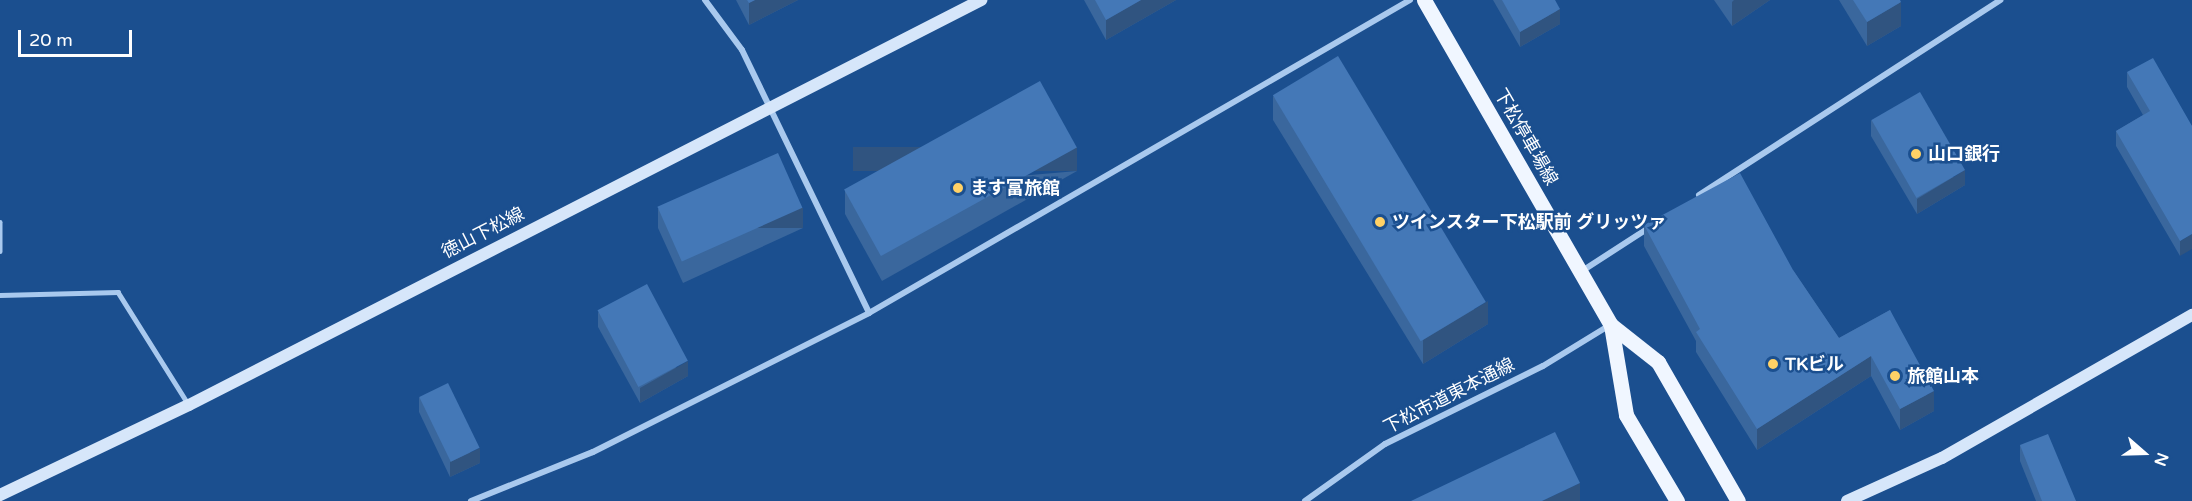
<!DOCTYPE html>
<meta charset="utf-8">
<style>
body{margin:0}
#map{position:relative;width:2192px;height:501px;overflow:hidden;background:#1b4f8f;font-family:"Varela Round","Noto Sans JP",sans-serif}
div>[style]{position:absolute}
.lane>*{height:4.5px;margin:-2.25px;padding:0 2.25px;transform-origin:2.25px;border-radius:2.25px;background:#a9c9ee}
.street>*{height:6px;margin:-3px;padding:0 3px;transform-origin:3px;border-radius:3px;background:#a9c9ee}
.secondary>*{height:12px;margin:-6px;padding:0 6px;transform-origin:6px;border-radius:6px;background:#d6e6fa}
.primary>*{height:15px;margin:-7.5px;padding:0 7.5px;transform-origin:7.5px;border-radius:7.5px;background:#f0f6ff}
.wall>*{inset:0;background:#3a679d}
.shaded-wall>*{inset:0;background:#305480;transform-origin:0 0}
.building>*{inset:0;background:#4478b7;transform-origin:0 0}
.dots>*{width:16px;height:16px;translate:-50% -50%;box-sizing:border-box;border:3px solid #1b4f8f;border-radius:50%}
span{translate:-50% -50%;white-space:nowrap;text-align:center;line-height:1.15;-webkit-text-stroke:5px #1b4f8f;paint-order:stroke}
.street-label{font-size:18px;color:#fff}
.poi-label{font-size:18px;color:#fff;font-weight:700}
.left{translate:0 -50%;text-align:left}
.north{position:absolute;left:2114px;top:423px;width:60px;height:60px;-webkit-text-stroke:4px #1b4f8f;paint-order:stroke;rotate:110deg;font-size:16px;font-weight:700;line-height:24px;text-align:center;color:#fff}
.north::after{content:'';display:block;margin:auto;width:21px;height:27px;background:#fff;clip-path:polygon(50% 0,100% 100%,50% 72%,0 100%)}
.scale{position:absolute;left:18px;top:30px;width:114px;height:27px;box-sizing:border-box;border:3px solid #fff;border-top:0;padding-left:8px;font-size:18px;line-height:21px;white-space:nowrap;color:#fff;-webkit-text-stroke:4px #1b4f8f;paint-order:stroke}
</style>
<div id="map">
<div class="lane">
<i style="left:0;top:222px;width:29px;rotate:90deg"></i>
<i style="left:0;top:295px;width:118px;rotate:-1.5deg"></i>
<i style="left:118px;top:292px;width:133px;rotate:57.9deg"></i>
</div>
<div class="street">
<i style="left:705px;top:0;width:62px;rotate:53.5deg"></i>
<i style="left:742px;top:50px;width:292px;rotate:64.2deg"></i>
<i style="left:1699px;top:195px;width:359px;rotate:-32.9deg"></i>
<i style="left:1582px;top:271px;width:81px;rotate:-32.9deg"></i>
<i style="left:471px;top:501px;width:131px;rotate:-21.9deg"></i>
<i style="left:593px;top:452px;width:309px;rotate:-26.7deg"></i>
<i style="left:869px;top:313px;width:625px;rotate:-30.05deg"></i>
<i style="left:1305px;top:501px;width:98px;rotate:-35.5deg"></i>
<i style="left:1385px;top:444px;width:176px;rotate:-26.3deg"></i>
<i style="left:1543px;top:366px;width:79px;rotate:-31.5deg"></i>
</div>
<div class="secondary">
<i style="left:0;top:495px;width:209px;rotate:-25.5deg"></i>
<i style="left:189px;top:405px;width:890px;rotate:-27.08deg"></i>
<i style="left:1847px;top:501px;width:104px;rotate:-24.4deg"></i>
<i style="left:1942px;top:458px;width:288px;rotate:-29.8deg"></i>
</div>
<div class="primary">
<i style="left:1424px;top:0;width:375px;rotate:60.1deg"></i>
<i style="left:1611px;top:325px;width:91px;rotate:80.5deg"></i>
<i style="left:1626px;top:415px;width:100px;rotate:59.3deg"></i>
<i style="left:1611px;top:325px;width:60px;rotate:38.2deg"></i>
<i style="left:1658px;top:362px;width:160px;rotate:60.1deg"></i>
</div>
<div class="wall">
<i style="clip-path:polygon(736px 0,798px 0,749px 25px)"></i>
<i style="clip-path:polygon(1084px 0,1176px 0,1106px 40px)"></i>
<i style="clip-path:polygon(1493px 0,1555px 0,1560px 24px,1520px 47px)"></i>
<i style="clip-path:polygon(1714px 0,1770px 0,1732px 26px)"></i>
<i style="clip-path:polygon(1839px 0,1900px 0,1901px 26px,1867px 46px)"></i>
<i style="clip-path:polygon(2127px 72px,2192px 126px,2180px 256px,2116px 146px,2116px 131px,2143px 115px,2127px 87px)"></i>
<i style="clip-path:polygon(1273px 96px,1488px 324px,1423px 364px,1273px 120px)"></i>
<i style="clip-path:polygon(1871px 120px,1965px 185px,1917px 214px,1871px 136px)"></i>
<i style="clip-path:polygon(1077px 171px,882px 281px,845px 214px,845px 191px)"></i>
<i style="clip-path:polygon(658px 209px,803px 228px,683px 283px,658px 228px)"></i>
<i style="clip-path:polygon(1644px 225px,1793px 270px,1839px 338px,1890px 310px,1934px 411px,1900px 430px,1871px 376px,1757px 450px,1696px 352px,1696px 341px,1644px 246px)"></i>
<i style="clip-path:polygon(598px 312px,688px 376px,640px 403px,598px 327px)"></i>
<i style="clip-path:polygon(419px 397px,480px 463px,450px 477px,419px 412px)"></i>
<i style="clip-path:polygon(2020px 445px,2076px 501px,2036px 501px,2020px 461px)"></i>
</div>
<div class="shaded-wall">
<i style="clip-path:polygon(755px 0,798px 0,749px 25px,749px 3px)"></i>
<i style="clip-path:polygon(1141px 0,1176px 0,1106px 40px,1106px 20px)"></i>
<i style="clip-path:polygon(1734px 0,1770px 0,1732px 26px,1732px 2px)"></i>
<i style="clip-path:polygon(1901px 2px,1901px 26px,1867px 46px,1867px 22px)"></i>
<i style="clip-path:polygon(1560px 9px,1560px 24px,1520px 47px,1520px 32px)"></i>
<i style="left:1077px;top:147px;width:24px;height:224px;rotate:90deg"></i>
<i style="clip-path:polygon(1965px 170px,1965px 185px,1917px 214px,1917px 199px)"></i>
<i style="left:803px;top:208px;width:20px;height:132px;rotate:90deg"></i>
<i style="clip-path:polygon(2192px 234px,2192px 249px,2180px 256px,2180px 241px)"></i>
<i style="clip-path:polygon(1488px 301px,1488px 324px,1423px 364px,1423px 340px)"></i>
<i style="clip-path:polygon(1871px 356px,1871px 376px,1757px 450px,1757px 429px)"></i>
<i style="clip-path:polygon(688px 361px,688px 376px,640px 403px,640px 388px)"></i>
<i style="clip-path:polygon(1934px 391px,1934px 411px,1900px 430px,1900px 409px)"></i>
<i style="clip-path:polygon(480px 448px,480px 463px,450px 477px,450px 462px)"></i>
<i style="clip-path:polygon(1580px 483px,1580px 501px,1542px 501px)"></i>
</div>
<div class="building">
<i style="clip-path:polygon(747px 0,755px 0,749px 3px)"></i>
<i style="clip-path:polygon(1095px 0,1141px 0,1106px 20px)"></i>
<i style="clip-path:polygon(1502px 0,1555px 0,1560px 9px,1520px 32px)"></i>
<i style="clip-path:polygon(1853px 0,1900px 0,1901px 2px,1867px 22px)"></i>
<i style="left:1338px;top:56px;width:287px;height:76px;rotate:59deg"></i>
<i style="clip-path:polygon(2153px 58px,2192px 126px,2192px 234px,2180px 241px,2116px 131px,2150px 111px,2127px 72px)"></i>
<i style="left:1040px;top:81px;width:76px;height:224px;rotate:61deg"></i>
<i style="left:1920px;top:92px;width:90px;height:56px;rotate:60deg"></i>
<i style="left:778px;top:153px;width:60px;height:132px;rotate:66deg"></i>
<i style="clip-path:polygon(1740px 173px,1793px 270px,1839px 338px,1890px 310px,1934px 391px,1900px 409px,1871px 356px,1757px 429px,1696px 332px,1700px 329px,1644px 225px)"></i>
<i style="left:647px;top:284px;width:87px;height:56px;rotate:62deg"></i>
<i style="left:448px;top:383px;width:72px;height:32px;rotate:64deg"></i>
<i style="clip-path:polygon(1555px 432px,1580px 483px,1542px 501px,1411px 501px)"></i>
<i style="clip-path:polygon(2048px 434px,2076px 501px,2042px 501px,2020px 445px)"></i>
</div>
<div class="dots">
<i style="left:1916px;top:154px;background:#ffd166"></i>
<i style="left:958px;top:188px;background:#ffd166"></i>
<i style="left:1380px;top:222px;background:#ffd166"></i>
<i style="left:1773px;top:364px;background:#ffd166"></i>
<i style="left:1895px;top:376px;background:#ffd166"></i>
</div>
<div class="street-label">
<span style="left:1526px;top:137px;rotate:60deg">下松停車場線</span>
<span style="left:483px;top:233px;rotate:-27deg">徳山下松線</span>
<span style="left:1449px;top:396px;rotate:-27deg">下松市道東本通線</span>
</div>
<div class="poi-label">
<span class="left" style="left:1928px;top:154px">山口銀行</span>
<span class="left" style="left:970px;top:188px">ます富旅館</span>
<span class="left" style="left:1392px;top:222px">ツインスター下松駅前 グリッツァ</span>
<span class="left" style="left:1785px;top:364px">TKビル</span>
<span class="left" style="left:1907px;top:376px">旅館山本</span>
</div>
<div class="north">N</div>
<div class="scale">20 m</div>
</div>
